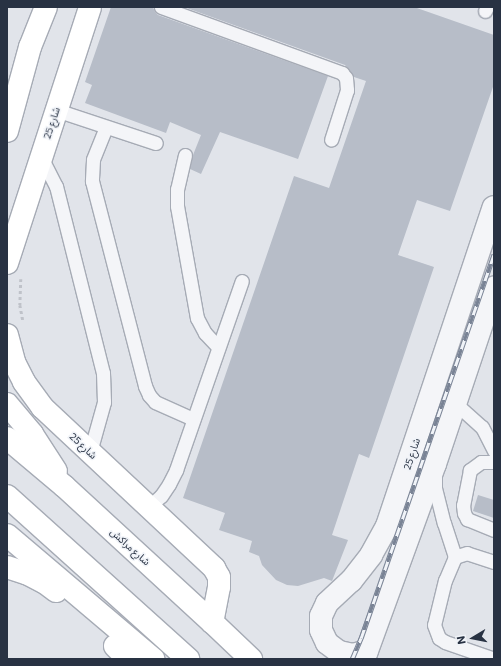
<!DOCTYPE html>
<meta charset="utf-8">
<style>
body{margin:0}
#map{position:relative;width:501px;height:666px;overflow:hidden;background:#e1e4ea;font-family:Commissioner,"Noto Sans Arabic",sans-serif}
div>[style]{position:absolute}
.building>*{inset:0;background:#b7bdc8}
.path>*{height:2.5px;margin-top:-1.25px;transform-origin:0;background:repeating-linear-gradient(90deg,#bfc2c9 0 3px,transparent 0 6px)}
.roads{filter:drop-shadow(1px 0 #a6abb5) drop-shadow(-1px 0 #a6abb5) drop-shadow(0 1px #a6abb5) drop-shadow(0 -1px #a6abb5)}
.lane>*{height:13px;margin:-6.5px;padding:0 6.5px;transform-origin:6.5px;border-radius:6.5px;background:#f4f5f8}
.street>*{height:22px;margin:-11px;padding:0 11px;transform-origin:11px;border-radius:11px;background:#f4f5f8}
.secondary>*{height:22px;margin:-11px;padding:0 11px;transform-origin:11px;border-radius:11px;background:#fff}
.primary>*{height:22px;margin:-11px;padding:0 11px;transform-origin:11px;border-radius:11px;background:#fff}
.highway>*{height:22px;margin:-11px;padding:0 11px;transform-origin:11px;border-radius:11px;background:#fff}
.rail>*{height:4.5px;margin-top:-2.25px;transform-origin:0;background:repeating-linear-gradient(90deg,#f0f3f8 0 9px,#798395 0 18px);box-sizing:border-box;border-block:1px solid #798395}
span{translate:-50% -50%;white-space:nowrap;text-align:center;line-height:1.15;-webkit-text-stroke:3px #f0f3f8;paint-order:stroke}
.street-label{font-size:10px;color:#283243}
.frame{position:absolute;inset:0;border:8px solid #283243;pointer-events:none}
.north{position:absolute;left:453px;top:618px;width:40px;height:40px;-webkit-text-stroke:3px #f0f3f8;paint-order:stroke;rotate:260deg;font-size:11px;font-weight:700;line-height:16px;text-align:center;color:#283243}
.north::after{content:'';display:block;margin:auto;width:14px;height:18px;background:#283243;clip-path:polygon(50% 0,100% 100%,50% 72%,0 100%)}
</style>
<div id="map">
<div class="building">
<i style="clip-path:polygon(111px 7px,153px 7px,155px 12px,158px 15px,328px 76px,298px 159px,220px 132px,201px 174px,190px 169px,193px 155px,201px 135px,170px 122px,166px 133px,85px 103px,92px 85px,85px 82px)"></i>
<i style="clip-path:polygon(184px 7px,414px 7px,494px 35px,494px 84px,450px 211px,417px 200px,398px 255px,434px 267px,369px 458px,359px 454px,332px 535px,348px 540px,332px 581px,324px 578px,298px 586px,287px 585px,276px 580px,262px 565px,259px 556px,249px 552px,252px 541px,219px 530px,225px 513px,183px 498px,294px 176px,329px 188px,366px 81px,354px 77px,345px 65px)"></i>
<i style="clip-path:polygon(478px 495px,494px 500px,494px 518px,473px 511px)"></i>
</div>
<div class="path">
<i style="left:21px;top:279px;width:26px;rotate:92deg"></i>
<i style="left:20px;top:305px;width:15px;rotate:79deg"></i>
</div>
<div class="roads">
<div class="lane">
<i style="left:161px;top:7px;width:193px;rotate:20deg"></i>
<i style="left:342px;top:73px;width:6px;rotate:51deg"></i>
<i style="left:346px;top:78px;width:12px;rotate:85deg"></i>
<i style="left:347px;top:90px;width:52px;rotate:107.7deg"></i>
<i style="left:485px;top:11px;width:4px;rotate:-63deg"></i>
<i style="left:56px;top:110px;width:105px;rotate:18.3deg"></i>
<i style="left:106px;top:127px;width:35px;rotate:112deg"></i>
<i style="left:93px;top:160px;width:21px;rotate:93deg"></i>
<i style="left:92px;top:181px;width:212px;rotate:75.5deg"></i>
<i style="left:145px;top:386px;width:10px;rotate:66deg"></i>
<i style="left:149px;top:395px;width:9px;rotate:49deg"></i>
<i style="left:155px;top:402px;width:42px;rotate:24.1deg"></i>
<i style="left:185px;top:155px;width:35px;rotate:103deg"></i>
<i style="left:177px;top:189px;width:17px;rotate:90deg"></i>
<i style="left:177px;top:206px;width:114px;rotate:79.9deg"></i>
<i style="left:197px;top:318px;width:17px;rotate:62deg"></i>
<i style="left:205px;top:333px;width:19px;rotate:47deg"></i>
<i style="left:41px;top:157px;width:33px;rotate:63deg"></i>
<i style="left:56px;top:186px;width:193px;rotate:75.9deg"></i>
<i style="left:103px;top:373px;width:29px;rotate:88deg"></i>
<i style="left:104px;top:402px;width:52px;rotate:105.6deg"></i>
<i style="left:455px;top:403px;width:36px;rotate:42deg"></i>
<i style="left:482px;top:427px;width:27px;rotate:63deg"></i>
<i style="left:494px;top:462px;width:13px;rotate:180deg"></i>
<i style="left:481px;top:462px;width:14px;rotate:144deg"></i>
<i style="left:470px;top:470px;width:36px;rotate:101deg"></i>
<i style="left:463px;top:505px;width:8px;rotate:83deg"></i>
<i style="left:464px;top:513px;width:7px;rotate:63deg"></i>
<i style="left:467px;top:519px;width:29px;rotate:22deg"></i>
<i style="left:435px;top:476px;width:12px;rotate:90deg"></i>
<i style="left:435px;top:488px;width:36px;rotate:76deg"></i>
<i style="left:444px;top:523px;width:36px;rotate:72deg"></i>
<i style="left:149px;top:507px;width:16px;rotate:-43deg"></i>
<i style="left:161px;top:496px;width:14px;rotate:-56deg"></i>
<i style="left:169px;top:484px;width:16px;rotate:-63deg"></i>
<i style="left:176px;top:470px;width:200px;rotate:-70.8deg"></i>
<i style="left:494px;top:562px;width:28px;rotate:-162deg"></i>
<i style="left:467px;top:553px;width:13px;rotate:162deg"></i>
<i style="left:455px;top:557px;width:25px;rotate:113deg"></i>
<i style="left:445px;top:580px;width:46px;rotate:103.7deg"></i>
<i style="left:434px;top:625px;width:14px;rotate:69deg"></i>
<i style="left:439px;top:638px;width:7px;rotate:34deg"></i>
<i style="left:445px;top:642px;width:52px;rotate:19.1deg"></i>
</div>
<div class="street">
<i style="left:367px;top:651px;width:15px;rotate:164deg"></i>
<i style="left:353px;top:655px;width:14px;rotate:-168deg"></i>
<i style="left:339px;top:652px;width:15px;rotate:-143deg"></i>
<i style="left:327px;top:643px;width:14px;rotate:-115deg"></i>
<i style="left:321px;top:630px;width:14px;rotate:-90deg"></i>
<i style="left:321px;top:616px;width:14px;rotate:-65deg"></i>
<i style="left:327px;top:603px;width:33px;rotate:-43deg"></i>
<i style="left:351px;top:581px;width:33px;rotate:-52deg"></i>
<i style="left:371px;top:555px;width:33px;rotate:-61deg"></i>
<i style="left:387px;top:526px;width:336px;rotate:-71.5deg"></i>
<i style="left:364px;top:659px;width:208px;rotate:-70deg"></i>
<i style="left:435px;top:464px;width:186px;rotate:-71.5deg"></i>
</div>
<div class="secondary">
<i style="left:7px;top:263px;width:269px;rotate:-72deg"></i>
<i style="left:7px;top:335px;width:30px;rotate:75deg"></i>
<i style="left:15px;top:364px;width:20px;rotate:63deg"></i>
<i style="left:24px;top:382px;width:31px;rotate:54deg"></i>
<i style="left:42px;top:407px;width:236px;rotate:43.1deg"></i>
<i style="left:214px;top:568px;width:10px;rotate:61deg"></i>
<i style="left:219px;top:577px;width:10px;rotate:90deg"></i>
<i style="left:219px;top:587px;width:36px;rotate:101deg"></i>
</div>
<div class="primary">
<i style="left:7px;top:131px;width:87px;rotate:-74.7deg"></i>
<i style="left:30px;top:47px;width:43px;rotate:-68.2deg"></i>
<i style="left:7px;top:404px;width:39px;rotate:50deg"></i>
<i style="left:32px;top:434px;width:44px;rotate:57deg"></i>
<i style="left:7px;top:438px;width:75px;rotate:40.1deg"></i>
<i style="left:64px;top:486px;width:201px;rotate:42.6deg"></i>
<i style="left:212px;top:622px;width:54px;rotate:43.5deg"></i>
<i style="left:7px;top:535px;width:192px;rotate:40.3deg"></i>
<i style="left:7px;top:567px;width:20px;rotate:18deg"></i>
<i style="left:26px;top:573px;width:20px;rotate:27deg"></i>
<i style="left:44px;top:582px;width:15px;rotate:37deg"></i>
<i style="left:115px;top:646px;width:18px;rotate:45deg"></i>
</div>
<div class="highway">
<i style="left:7px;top:496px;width:244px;rotate:42deg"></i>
</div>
</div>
<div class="rail">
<i style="left:352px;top:659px;width:23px;rotate:-67deg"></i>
<i style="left:361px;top:638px;width:406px;rotate:-70.9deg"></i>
</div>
<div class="street-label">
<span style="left:52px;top:123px;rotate:-72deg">شارع 25</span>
<span style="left:83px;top:446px;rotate:43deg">شارع 25</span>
<span style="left:412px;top:454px;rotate:-72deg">شارع 25</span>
<span style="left:130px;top:547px;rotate:42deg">شارع مراكش</span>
</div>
<div class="frame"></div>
<div class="north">N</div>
</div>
